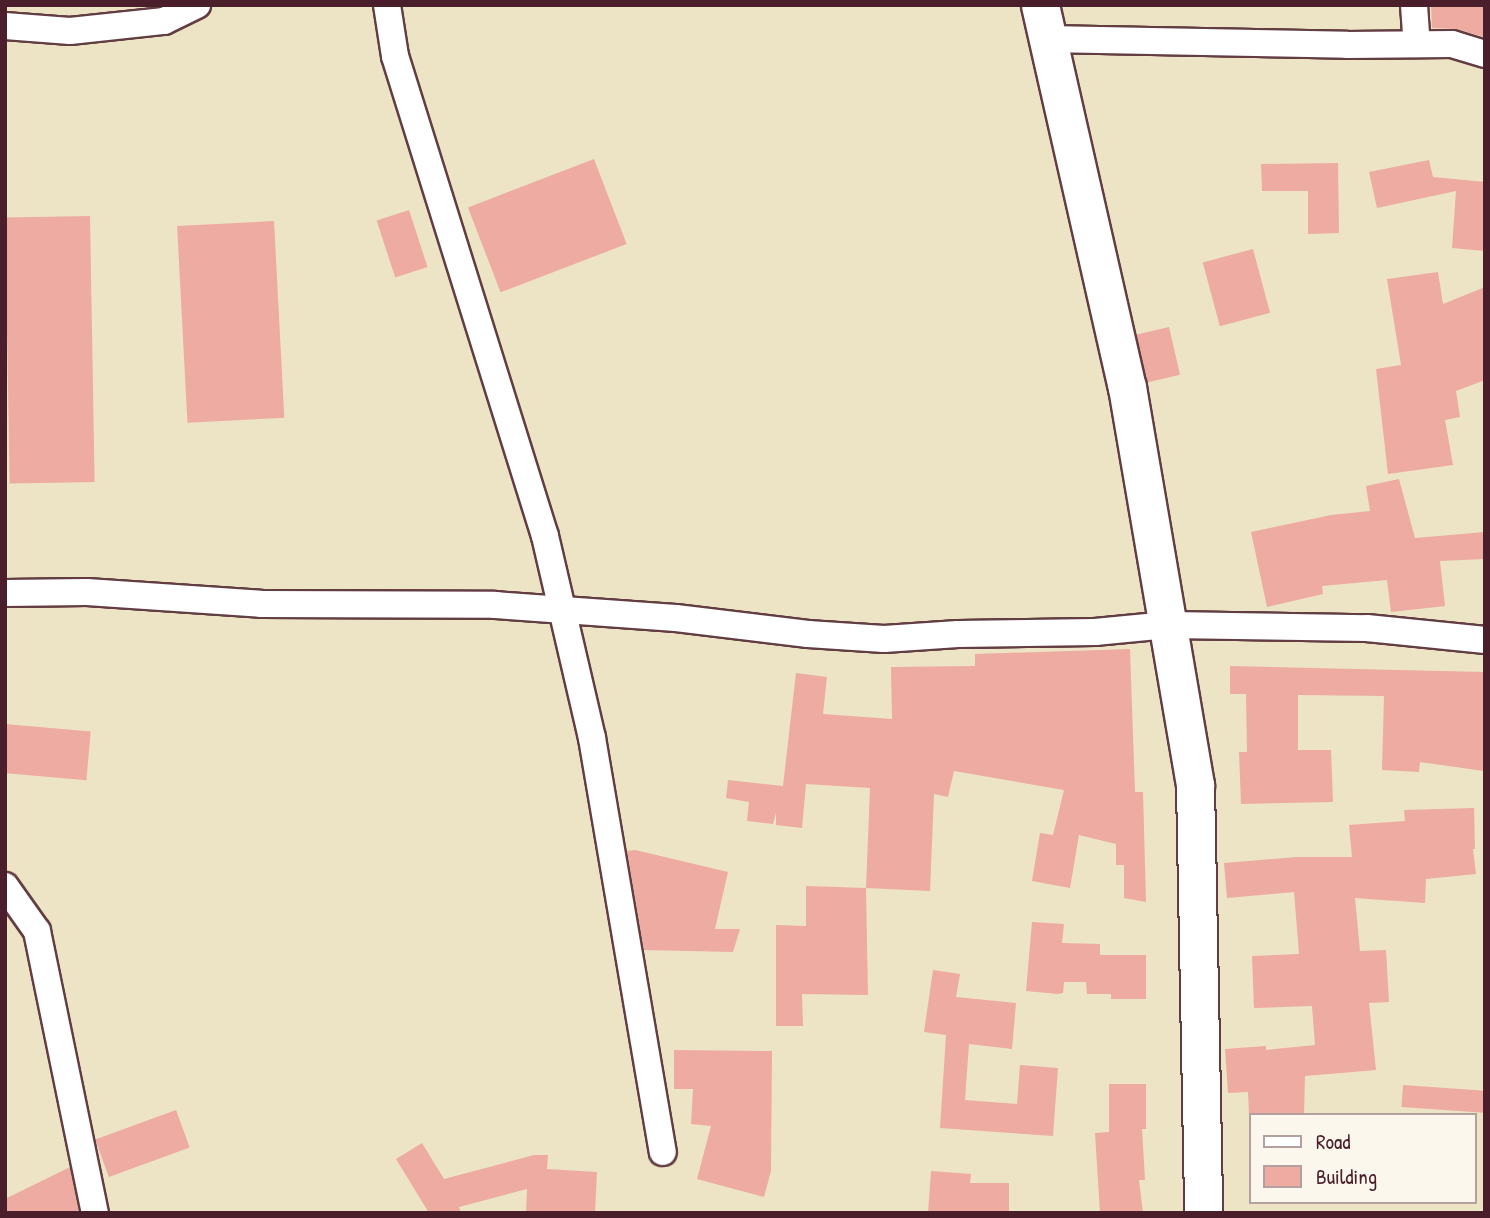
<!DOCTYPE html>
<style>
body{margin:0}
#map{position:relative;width:1490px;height:1218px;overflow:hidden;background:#ece4c4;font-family:"Patrick Hand",sans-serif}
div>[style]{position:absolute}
.building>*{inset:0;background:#eeaba1;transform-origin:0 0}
.roads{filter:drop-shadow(2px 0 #623d42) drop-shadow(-2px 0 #623d42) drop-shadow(0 2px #623d42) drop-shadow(0 -2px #623d42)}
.minor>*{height:26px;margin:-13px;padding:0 13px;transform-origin:13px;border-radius:13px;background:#fff}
.secondary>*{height:37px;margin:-18.5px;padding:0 18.5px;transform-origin:18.5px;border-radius:18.5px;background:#fff}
span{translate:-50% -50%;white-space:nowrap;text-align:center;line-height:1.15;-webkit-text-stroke:6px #fbf7ec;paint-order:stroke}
.frame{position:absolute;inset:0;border:7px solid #4a1f2b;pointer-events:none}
.legend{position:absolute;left:1249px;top:1113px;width:228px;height:91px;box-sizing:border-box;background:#fbf7ec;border:2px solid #b4a19f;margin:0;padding:9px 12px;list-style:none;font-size:21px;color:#4a1f2b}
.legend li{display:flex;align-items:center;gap:14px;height:35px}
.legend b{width:35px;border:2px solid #b4a19f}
</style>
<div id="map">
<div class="building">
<i style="clip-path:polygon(1431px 5px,1485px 5px,1485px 37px,1456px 29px,1432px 28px)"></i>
<i style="left:594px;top:159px;width:91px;height:135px;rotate:69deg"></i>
<i style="clip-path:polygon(1429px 160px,1433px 177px,1485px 182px,1485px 251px,1452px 248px,1456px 191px,1377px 208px,1369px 172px)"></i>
<i style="clip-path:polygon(1338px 163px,1339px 233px,1308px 234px,1308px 191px,1262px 191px,1261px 164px)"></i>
<i style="left:409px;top:210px;width:60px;height:34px;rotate:72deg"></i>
<i style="left:90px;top:216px;width:266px;height:85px;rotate:89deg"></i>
<i style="left:274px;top:221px;width:197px;height:97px;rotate:87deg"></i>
<i style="left:1253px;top:249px;width:66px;height:52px;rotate:75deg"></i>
<i style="clip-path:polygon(1438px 272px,1443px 304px,1485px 287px,1485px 380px,1456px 391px,1460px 417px,1445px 420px,1453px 465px,1388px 474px,1376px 369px,1401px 365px,1387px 279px)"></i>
<i style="left:1169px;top:327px;width:49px;height:34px;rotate:77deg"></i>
<i style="clip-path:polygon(1399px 479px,1415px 538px,1485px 532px,1485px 559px,1440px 561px,1445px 606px,1391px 612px,1387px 580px,1322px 586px,1323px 594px,1267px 607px,1251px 532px,1331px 515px,1370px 511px,1366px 486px)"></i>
<i style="clip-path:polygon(1130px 649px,1135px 792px,1143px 792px,1146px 902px,1124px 898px,1124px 865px,1116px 865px,1116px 844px,1079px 835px,1070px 888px,1032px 881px,1040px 833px,1053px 835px,1064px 790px,954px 771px,948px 797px,934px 794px,930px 891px,866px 888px,870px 788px,806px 784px,802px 828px,776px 825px,776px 813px,773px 824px,747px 821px,749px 802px,726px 798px,728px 780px,783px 786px,796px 673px,827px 677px,823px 714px,892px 719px,891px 667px,975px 666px,975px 654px)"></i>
<i style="clip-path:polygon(1230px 666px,1485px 672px,1484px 771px,1420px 762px,1419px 772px,1382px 770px,1384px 696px,1298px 695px,1298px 750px,1331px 750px,1333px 802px,1241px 804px,1239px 752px,1247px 752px,1246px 694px,1230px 694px)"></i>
<i style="left:5px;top:724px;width:86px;height:49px;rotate:5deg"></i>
<i style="clip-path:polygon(1474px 808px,1475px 849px,1473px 849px,1476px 874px,1426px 879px,1425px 903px,1355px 898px,1360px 951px,1386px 950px,1389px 1002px,1369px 1003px,1376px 1070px,1305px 1076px,1304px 1115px,1249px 1115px,1248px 1092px,1228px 1093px,1225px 1049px,1266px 1046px,1266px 1050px,1315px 1045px,1312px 1006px,1254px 1008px,1252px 956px,1299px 954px,1294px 892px,1227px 898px,1224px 863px,1296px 857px,1352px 857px,1349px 825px,1405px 821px,1404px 810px)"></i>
<i style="clip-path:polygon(635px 850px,728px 872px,715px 929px,740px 929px,733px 952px,644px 950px,627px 851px)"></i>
<i style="clip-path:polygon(806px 886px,866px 888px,868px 995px,802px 994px,803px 1026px,776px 1026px,776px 925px,806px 926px)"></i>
<i style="clip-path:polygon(1032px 922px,1064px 924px,1062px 943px,1100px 944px,1100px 955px,1146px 955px,1146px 999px,1111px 999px,1111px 994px,1087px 994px,1086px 982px,1064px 982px,1063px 993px,1058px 994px,1026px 991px)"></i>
<i style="clip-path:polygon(933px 970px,960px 974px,956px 997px,1016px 1003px,1012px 1049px,969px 1044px,965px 1100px,1017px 1104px,1020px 1065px,1058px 1068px,1053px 1136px,940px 1128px,946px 1035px,924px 1032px)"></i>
<i style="clip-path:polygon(674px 1050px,772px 1051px,771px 1171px,764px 1197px,697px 1179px,711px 1126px,691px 1124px,693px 1089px,674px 1089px)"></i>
<i style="clip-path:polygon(1109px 1084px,1146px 1084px,1146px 1129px,1142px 1129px,1145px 1180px,1139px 1180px,1143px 1213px,1100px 1213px,1095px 1133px,1109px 1132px)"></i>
<i style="left:1403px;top:1085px;width:82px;height:22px;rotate:4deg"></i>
<i style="left:176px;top:1110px;width:40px;height:86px;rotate:70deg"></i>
<i style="clip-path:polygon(422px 1143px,444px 1179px,534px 1155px,548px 1155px,547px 1169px,597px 1172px,595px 1213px,526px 1213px,527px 1189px,459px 1207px,461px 1213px,429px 1213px,396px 1159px)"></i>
<i style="clip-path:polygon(70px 1167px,79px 1213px,5px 1213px,5px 1199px)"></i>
<i style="clip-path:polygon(931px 1171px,971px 1174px,970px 1183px,1009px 1183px,1009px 1213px,928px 1213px)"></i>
</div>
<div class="roads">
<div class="minor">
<i style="left:387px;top:5px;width:52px;rotate:81.1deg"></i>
<i style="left:395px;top:56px;width:503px;rotate:72.65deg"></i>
<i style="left:545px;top:536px;width:207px;rotate:76.9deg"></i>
<i style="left:592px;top:738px;width:420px;rotate:80.3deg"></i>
<i style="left:1414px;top:5px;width:39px;rotate:86deg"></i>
<i style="left:5px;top:26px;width:65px;rotate:4.4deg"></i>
<i style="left:70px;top:31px;width:95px;rotate:-6.1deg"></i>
<i style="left:164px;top:21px;width:37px;rotate:-26deg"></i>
<i style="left:1047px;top:39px;width:300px;rotate:1.1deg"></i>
<i style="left:1347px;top:45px;width:105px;rotate:-0.5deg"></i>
<i style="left:1452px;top:44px;width:34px;rotate:17deg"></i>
<i style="left:5px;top:593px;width:82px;rotate:-0.7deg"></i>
<i style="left:87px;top:592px;width:174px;rotate:3.9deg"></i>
<i style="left:261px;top:604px;width:234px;rotate:0.2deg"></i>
<i style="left:495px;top:605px;width:181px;rotate:4.1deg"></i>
<i style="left:676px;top:618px;width:133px;rotate:6.9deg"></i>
<i style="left:808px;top:634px;width:76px;rotate:3.8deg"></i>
<i style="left:884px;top:639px;width:74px;rotate:-3.9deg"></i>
<i style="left:958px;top:634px;width:137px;rotate:-0.8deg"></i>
<i style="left:1095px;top:632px;width:73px;rotate:-5.5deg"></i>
<i style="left:1168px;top:625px;width:199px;rotate:0.9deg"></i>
<i style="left:1367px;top:628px;width:119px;rotate:5.8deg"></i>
<i style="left:5px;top:886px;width:55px;rotate:54.6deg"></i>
<i style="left:37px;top:931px;width:288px;rotate:78.4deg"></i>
</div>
<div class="secondary">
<i style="left:1040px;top:5px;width:392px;rotate:77.2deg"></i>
<i style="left:1127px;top:387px;width:404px;rotate:80.3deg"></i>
<i style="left:1195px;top:785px;width:428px;rotate:88.9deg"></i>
</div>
</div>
<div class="frame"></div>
<ul class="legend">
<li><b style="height:9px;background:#fff"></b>Road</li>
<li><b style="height:19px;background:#eeaba1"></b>Building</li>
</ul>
</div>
